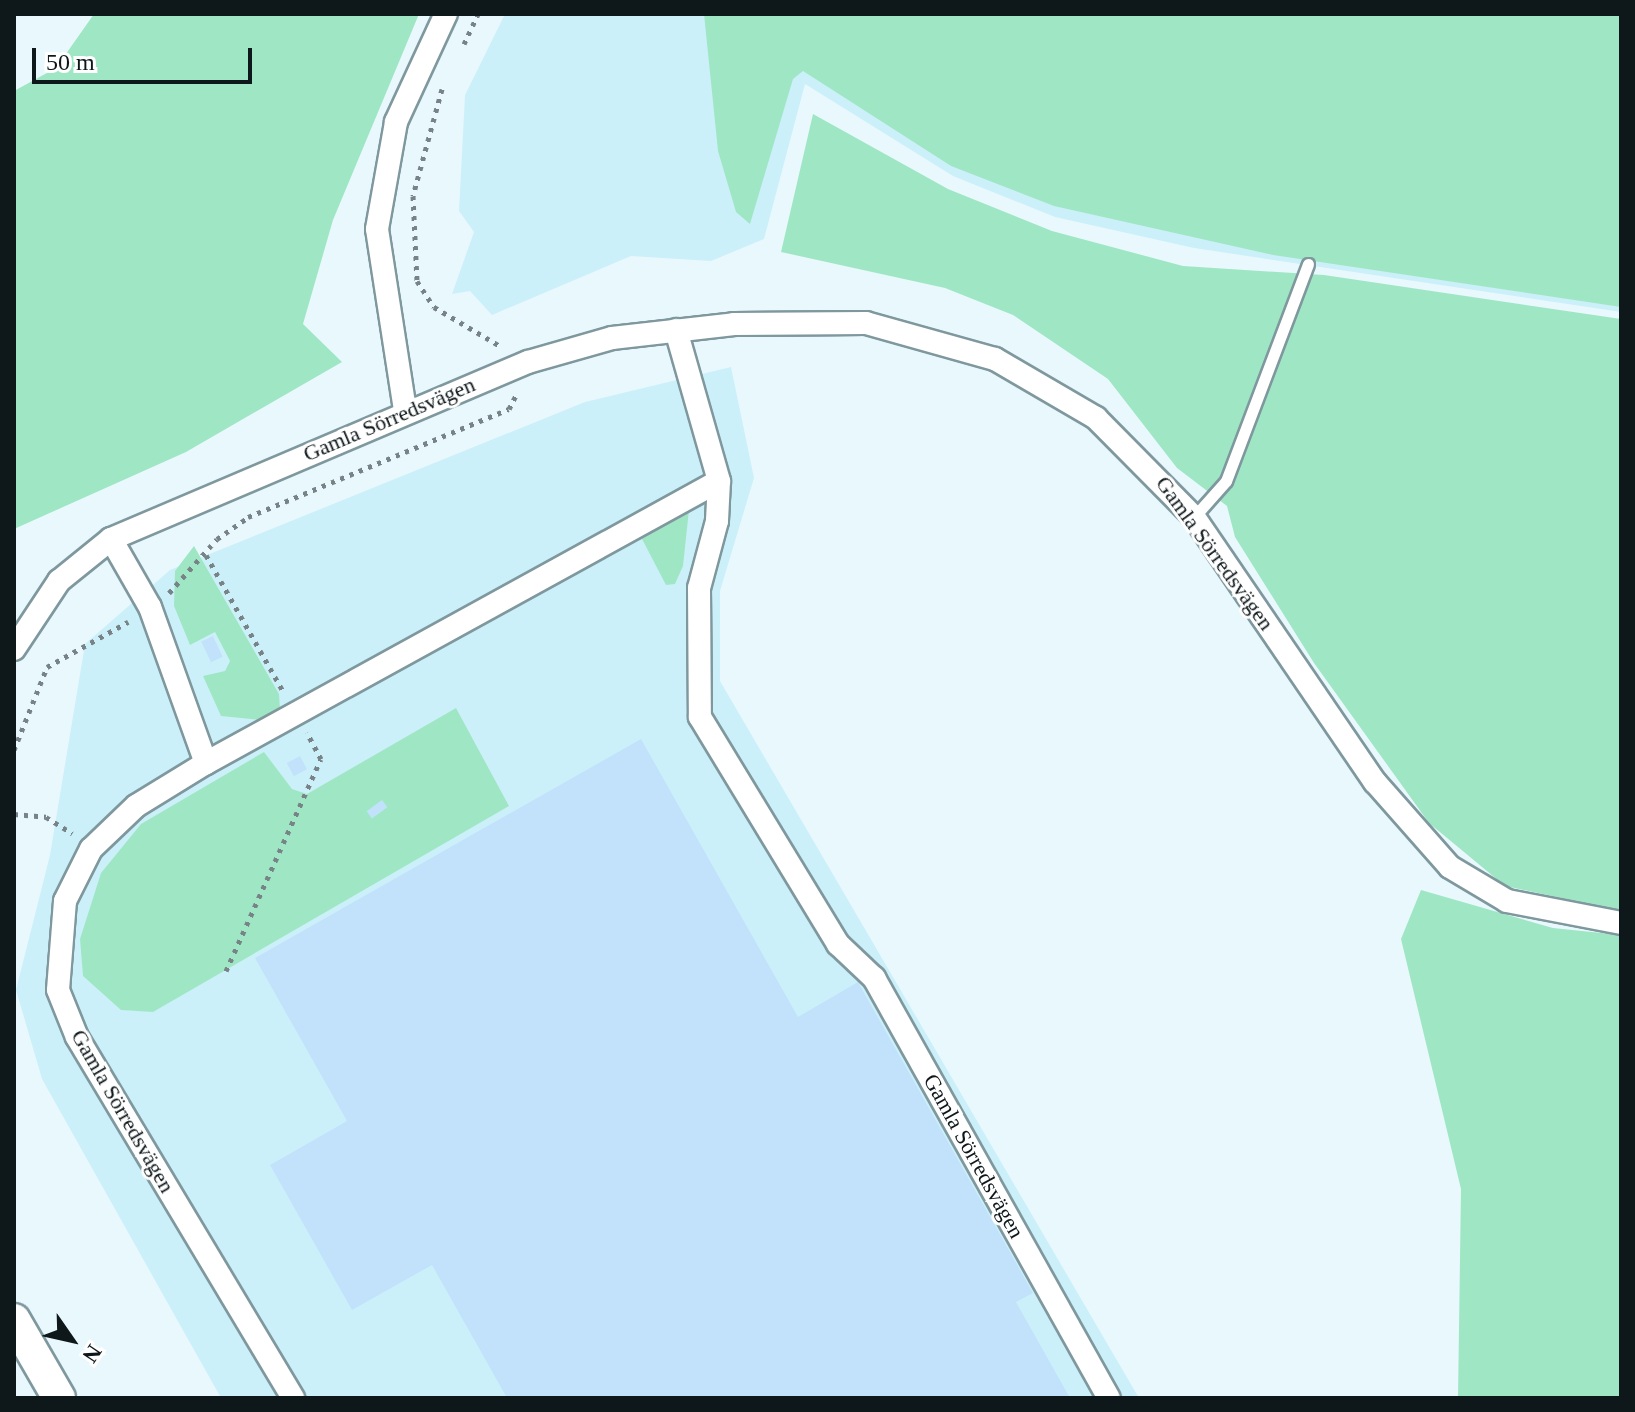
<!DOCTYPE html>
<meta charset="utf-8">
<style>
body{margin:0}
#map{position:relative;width:1635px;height:1412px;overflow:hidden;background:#e9f8fd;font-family:"Times New Roman",serif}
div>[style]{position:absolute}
.built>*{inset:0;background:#ccf0f9}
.green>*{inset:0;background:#9fe7c4}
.building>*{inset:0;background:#c2e2fb;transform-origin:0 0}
.path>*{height:5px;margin-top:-2.5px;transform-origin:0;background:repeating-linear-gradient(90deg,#778387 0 4px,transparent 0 10px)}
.roads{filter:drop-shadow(2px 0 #7f989e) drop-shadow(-2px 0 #7f989e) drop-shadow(0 2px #7f989e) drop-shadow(0 -2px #7f989e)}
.lane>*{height:11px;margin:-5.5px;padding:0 5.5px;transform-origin:5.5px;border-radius:5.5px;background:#fff}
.street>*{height:22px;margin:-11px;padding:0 11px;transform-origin:11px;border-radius:11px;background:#fff}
.secondary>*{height:32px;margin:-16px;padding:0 16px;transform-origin:16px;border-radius:16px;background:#fff}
span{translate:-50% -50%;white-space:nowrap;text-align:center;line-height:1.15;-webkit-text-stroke:6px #fff;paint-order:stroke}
.street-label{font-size:22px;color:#0e171a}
.frame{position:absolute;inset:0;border:16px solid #0e171a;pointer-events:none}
.north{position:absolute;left:32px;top:1300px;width:80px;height:80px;-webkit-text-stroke:6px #fff;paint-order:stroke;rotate:124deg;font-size:22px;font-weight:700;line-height:32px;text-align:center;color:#0e171a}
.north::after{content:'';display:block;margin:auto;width:28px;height:36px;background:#0e171a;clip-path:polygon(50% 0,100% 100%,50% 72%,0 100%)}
.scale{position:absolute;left:32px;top:48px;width:220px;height:36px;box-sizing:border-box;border:4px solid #0e171a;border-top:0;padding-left:10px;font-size:24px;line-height:28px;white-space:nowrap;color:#0e171a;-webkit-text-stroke:6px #fff;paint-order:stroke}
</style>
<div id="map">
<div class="built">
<i style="clip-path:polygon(505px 14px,1621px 14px,1621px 312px,1194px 248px,1055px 217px,953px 176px,805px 84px,764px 239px,711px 261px,631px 256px,492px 315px,470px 291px,452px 294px,474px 232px,459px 211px,465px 95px)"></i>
<i style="clip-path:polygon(731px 367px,754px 478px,720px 591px,720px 681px,1139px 1398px,221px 1398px,42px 1079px,16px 990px,50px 855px,85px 644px,170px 570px,585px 402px)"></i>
</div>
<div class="green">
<i style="clip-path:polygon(94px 14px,419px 14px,333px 220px,303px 324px,342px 362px,186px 452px,14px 529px,14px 91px,56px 68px)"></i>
<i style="clip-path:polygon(704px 14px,1621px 14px,1621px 307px,1273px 255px,1054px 206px,951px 166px,803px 71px,793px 79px,750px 224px,736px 212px,718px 151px)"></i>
<i style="clip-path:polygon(813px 114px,948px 189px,1052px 231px,1183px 266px,1324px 275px,1621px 319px,1621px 911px,1505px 886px,1429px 823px,1314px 663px,1235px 537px,1227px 506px,1177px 468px,1108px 379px,1013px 315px,945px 288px,781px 252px)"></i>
<i style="clip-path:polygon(689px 510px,683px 566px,675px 584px,666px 585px,642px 539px)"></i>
<i style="clip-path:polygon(194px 546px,279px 694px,280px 709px,261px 720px,221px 716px,203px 676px,225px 671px,230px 661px,215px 632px,190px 645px,174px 606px,175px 571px)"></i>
<i style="clip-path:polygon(456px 708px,509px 806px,153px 1012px,121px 1010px,83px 976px,80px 939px,101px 873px,141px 824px,264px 752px,292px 789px,307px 794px)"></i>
<i style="clip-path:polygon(1421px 890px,1553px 928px,1621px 935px,1621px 1398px,1458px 1398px,1461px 1189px,1401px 939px)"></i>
</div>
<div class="building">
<i style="left:213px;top:636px;width:23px;height:13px;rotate:65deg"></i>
<i style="clip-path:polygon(641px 739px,798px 1017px,858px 982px,1033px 1293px,1016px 1302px,1070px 1398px,507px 1398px,432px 1265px,352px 1310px,270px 1165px,347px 1121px,255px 958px)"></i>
<i style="left:300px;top:756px;width:15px;height:15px;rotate:62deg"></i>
<i style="left:382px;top:800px;width:9px;height:19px;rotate:54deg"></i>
</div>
<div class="path">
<i style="left:464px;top:44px;width:33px;rotate:-65deg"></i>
<i style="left:442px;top:89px;width:111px;rotate:105.2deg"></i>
<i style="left:413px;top:196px;width:85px;rotate:87.3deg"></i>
<i style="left:417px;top:281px;width:31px;rotate:57deg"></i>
<i style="left:434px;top:307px;width:77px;rotate:30.6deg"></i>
<i style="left:206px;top:555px;width:159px;rotate:60.5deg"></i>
<i style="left:169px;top:593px;width:72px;rotate:-48.4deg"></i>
<i style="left:217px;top:539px;width:38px;rotate:-35deg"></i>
<i style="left:248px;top:517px;width:282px;rotate:-22.5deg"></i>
<i style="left:509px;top:409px;width:18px;rotate:-63deg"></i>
<i style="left:14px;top:750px;width:89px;rotate:-68.3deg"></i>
<i style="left:47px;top:667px;width:93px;rotate:-29.1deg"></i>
<i style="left:14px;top:814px;width:32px;rotate:5deg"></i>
<i style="left:46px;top:817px;width:31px;rotate:32deg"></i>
<i style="left:226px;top:971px;width:232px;rotate:-65.9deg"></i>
<i style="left:321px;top:759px;width:30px;rotate:-118deg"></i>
</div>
<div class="roads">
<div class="lane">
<i style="left:1194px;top:517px;width:48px;rotate:-48.4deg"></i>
<i style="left:1226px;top:481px;width:232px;rotate:-69.3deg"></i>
</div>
<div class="street">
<i style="left:405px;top:410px;width:183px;rotate:-98.8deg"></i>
<i style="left:377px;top:229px;width:109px;rotate:-79.9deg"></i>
<i style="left:396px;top:122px;width:119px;rotate:-65.2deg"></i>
<i style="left:719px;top:481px;width:40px;rotate:92.9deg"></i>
<i style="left:717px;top:521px;width:69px;rotate:105deg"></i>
<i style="left:699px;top:588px;width:129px;rotate:89.6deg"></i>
<i style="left:700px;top:717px;width:266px;rotate:58.7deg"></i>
<i style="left:838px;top:944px;width:50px;rotate:43.4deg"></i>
<i style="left:874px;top:978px;width:481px;rotate:60.8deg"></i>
<i style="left:111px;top:539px;width:78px;rotate:60.2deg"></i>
<i style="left:150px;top:607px;width:166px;rotate:70.3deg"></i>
<i style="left:206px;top:763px;width:585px;rotate:-28.8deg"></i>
<i style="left:719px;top:481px;width:157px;rotate:-105.9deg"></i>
<i style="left:14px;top:649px;width:82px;rotate:-56.5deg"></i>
<i style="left:59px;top:581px;width:67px;rotate:-38.9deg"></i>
<i style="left:111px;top:539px;width:453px;rotate:-23deg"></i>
<i style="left:528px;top:362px;width:87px;rotate:-15.9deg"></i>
<i style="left:612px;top:338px;width:123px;rotate:-6.5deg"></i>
<i style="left:734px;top:324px;width:132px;rotate:-0.4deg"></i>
<i style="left:866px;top:323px;width:134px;rotate:15.6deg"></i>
<i style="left:995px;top:359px;width:117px;rotate:30.3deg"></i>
<i style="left:1096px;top:418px;width:139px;rotate:45.3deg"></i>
<i style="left:1194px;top:517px;width:321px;rotate:55.7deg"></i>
<i style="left:1375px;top:782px;width:113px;rotate:48.6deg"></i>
<i style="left:1450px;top:867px;width:66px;rotate:30.8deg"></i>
<i style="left:1507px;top:901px;width:116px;rotate:10.9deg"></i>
<i style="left:206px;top:763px;width:82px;rotate:148.4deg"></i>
<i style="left:136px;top:806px;width:62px;rotate:136.3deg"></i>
<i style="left:91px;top:849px;width:58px;rotate:116.6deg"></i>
<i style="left:65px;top:901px;width:89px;rotate:94.5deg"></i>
<i style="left:58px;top:990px;width:51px;rotate:68deg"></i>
<i style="left:77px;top:1037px;width:421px;rotate:59.1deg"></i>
</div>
<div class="secondary">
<i style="left:14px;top:1320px;width:90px;rotate:60deg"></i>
</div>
</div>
<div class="street-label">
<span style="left:389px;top:419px;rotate:-23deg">Gamla Sörredsvägen</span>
<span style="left:1215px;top:553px;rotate:54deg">Gamla Sörredsvägen</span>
<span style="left:123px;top:1111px;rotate:60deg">Gamla Sörredsvägen</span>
<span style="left:974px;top:1156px;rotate:61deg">Gamla Sörredsvägen</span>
</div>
<div class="frame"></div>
<div class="north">N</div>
<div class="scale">50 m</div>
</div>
